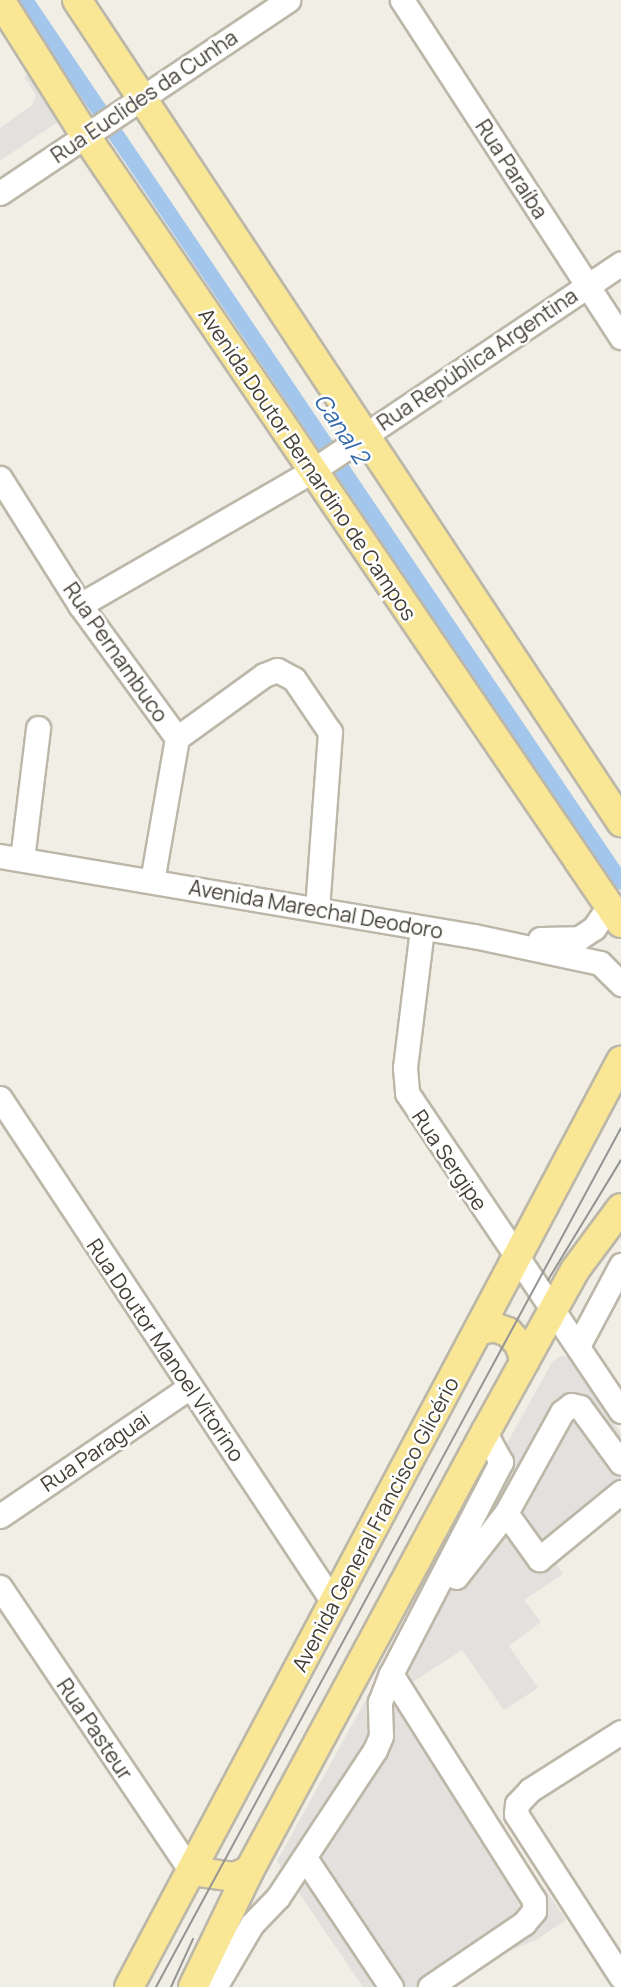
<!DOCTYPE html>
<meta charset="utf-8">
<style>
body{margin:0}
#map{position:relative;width:621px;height:1987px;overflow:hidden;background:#f1efe5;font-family:Manrope,sans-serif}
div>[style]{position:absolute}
.parking>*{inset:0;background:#e2e1dd}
.canal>*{height:16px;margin:-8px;padding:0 8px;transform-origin:8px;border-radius:8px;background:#a3c7ec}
.roads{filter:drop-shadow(2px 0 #bcb7a8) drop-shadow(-2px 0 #bcb7a8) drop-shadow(0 2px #bcb7a8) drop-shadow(0 -2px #bcb7a8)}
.minor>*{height:23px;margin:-11.5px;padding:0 11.5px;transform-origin:11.5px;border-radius:11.5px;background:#fff}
.major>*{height:28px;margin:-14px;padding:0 14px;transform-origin:14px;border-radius:14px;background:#f9e796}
.tram>*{height:2px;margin:-1px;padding:0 1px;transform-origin:1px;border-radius:1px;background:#949494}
span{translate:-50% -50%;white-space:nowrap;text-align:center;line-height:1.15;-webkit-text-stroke:5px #fff;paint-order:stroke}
.street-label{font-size:21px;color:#433f35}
.water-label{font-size:23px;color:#346ba9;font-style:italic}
</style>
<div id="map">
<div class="parking">
<i style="clip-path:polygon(37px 68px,62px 119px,0 161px,0 128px,32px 105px,36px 95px,24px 77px)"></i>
<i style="clip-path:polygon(562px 1355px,573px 1359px,621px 1434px,621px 1504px,548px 1552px,563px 1574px,524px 1600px,541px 1622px,509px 1646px,538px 1688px,504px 1710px,462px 1650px,407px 1686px,566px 1920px,536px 1940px,472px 1966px,453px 1987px,363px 1987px,277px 1861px,552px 1362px)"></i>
</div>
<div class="canal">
<i style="left:25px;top:0;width:1064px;rotate:55.95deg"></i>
</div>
<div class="roads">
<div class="minor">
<i style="left:402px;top:0;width:402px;rotate:57deg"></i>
<i style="left:0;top:193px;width:347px;rotate:-33.8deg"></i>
<i style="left:0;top:478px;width:150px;rotate:57.8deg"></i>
<i style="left:80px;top:605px;width:165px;rotate:53.9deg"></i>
<i style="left:177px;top:738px;width:145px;rotate:99.9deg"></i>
<i style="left:80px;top:605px;width:268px;rotate:-30deg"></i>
<i style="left:312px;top:471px;width:372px;rotate:-33.9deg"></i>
<i style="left:177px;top:738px;width:107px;rotate:-35.9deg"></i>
<i style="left:264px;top:675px;width:14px;rotate:-21deg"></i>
<i style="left:277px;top:670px;width:19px;rotate:28deg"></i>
<i style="left:294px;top:679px;width:64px;rotate:55.8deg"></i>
<i style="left:330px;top:732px;width:175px;rotate:94.2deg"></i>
<i style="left:0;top:856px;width:481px;rotate:9.6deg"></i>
<i style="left:474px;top:936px;width:129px;rotate:12.1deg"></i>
<i style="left:600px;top:963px;width:30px;rotate:45deg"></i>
<i style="left:22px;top:859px;width:132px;rotate:-83deg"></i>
<i style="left:422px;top:929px;width:140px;rotate:97deg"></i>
<i style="left:405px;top:1068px;width:25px;rotate:85deg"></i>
<i style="left:407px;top:1093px;width:383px;rotate:56.1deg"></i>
<i style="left:540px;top:939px;width:39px;rotate:-1deg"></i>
<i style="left:579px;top:938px;width:18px;rotate:-34deg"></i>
<i style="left:594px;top:928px;width:27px;rotate:-56deg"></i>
<i style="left:0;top:1098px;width:604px;rotate:56.55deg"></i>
<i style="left:578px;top:1346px;width:92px;rotate:-62deg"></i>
<i style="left:506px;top:1513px;width:57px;rotate:54.3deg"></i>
<i style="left:539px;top:1559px;width:106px;rotate:-39.3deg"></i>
<i style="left:0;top:1516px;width:230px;rotate:-34.2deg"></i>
<i style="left:456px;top:1577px;width:81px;rotate:-52deg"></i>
<i style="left:506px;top:1513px;width:115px;rotate:-61deg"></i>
<i style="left:562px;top:1412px;width:11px;rotate:-38deg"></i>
<i style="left:571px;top:1405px;width:9px;rotate:13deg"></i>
<i style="left:580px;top:1407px;width:69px;rotate:53.8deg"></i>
<i style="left:0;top:1587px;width:342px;rotate:56.1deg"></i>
<i style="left:391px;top:1674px;width:267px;rotate:57.7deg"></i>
<i style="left:534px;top:1900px;width:11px;rotate:90deg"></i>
<i style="left:534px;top:1911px;width:16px;rotate:130deg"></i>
<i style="left:524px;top:1923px;width:114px;rotate:145.8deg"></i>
<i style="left:621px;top:1732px;width:108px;rotate:147.5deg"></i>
<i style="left:530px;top:1790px;width:19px;rotate:133deg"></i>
<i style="left:517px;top:1804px;width:10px;rotate:96deg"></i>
<i style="left:516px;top:1814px;width:194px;rotate:57.2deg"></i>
<i style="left:305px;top:1858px;width:155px;rotate:56.3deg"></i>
<i style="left:215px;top:1987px;width:73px;rotate:-59.6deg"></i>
<i style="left:252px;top:1924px;width:37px;rotate:-46deg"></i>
<i style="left:278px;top:1897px;width:176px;rotate:-56.6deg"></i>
<i style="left:375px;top:1750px;width:15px;rotate:-67deg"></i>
<i style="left:381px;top:1736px;width:34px;rotate:-92deg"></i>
<i style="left:380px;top:1702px;width:30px;rotate:-69deg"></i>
<i style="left:391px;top:1674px;width:239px;rotate:-62.6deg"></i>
<i style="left:501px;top:1462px;width:33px;rotate:-119deg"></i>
</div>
<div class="major">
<i style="left:0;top:0;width:160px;rotate:57.8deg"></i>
<i style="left:85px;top:135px;width:953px;rotate:55.78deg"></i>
<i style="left:77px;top:0;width:986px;rotate:56.5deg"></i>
<i style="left:478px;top:1331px;width:16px;rotate:-14deg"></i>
<i style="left:494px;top:1327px;width:15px;rotate:20deg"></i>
<i style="left:508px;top:1332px;width:16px;rotate:47deg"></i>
<i style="left:519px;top:1344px;width:18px;rotate:71deg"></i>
<i style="left:191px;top:1871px;width:43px;rotate:7.9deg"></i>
<i style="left:234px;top:1877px;width:16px;rotate:-22deg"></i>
<i style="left:129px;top:1987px;width:1049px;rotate:-62.02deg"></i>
<i style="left:193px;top:1987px;width:129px;rotate:-64.2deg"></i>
<i style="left:249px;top:1871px;width:498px;rotate:-61.7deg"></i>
<i style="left:485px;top:1433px;width:186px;rotate:-61.1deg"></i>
<i style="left:575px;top:1270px;width:77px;rotate:-53.4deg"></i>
</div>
</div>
<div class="tram">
<i style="left:548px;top:1280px;width:140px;rotate:-58.7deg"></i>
<i style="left:156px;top:1987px;width:977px;rotate:-61.57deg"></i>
<i style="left:171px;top:1987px;width:53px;rotate:-65.4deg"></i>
</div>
<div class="street-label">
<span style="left:144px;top:96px;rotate:-34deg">Rua Euclides da Cunha</span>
<span style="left:512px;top:169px;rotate:57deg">Rua Paraíba</span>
<span style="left:477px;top:359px;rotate:-34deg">Rua República Argentina</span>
<span style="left:308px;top:464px;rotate:56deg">Avenida Doutor Bernardino de Campos</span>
<span style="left:116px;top:652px;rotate:55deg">Rua Pernambuco</span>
<span style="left:316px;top:909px;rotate:10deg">Avenida Marechal Deodoro</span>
<span style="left:450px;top:1160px;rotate:56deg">Rua Sergipe</span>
<span style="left:166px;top:1350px;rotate:56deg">Rua Doutor Manoel Vitorino</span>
<span style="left:95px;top:1451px;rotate:-34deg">Rua Paraguai</span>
<span style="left:375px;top:1524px;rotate:-62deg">Avenida General Francisco Glicério</span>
<span style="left:95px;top:1729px;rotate:56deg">Rua Pasteur</span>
</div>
<div class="water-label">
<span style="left:342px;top:428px;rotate:56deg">Canal 2</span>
</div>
</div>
